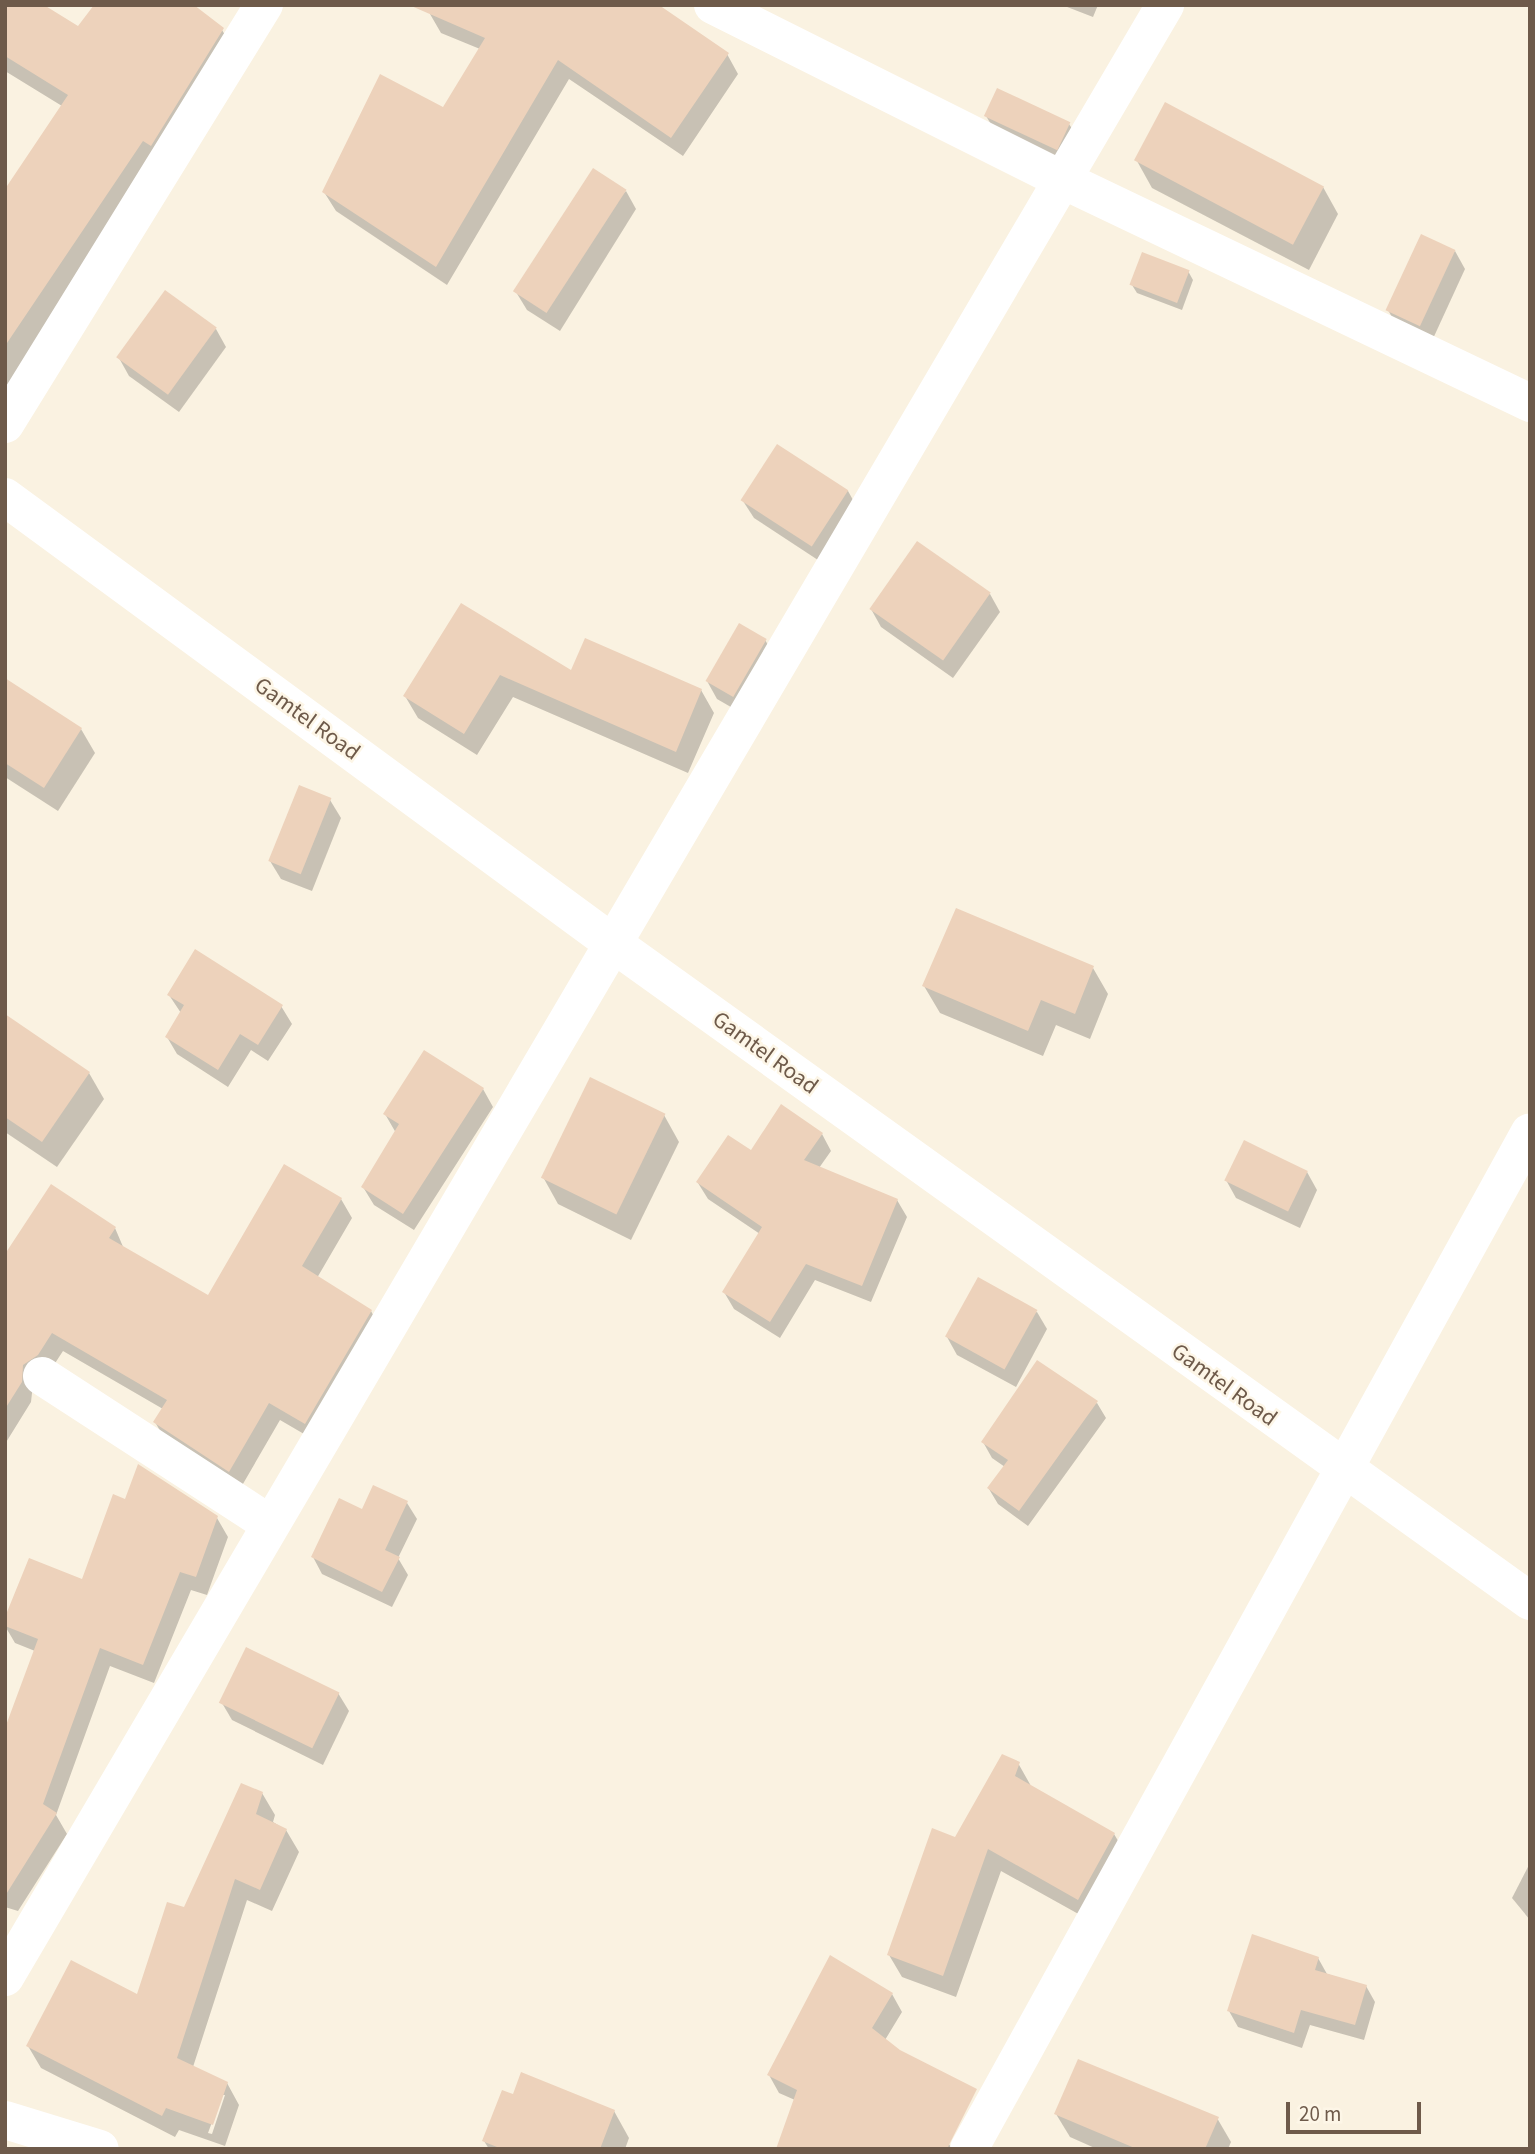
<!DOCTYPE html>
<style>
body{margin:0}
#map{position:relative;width:1535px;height:2154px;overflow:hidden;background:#faf2e1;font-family:"Source Sans 3",sans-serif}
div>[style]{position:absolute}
.shadow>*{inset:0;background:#0003}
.building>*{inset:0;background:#edd2bb;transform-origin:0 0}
.minor>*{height:38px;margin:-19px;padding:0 19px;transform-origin:19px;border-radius:19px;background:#fff}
span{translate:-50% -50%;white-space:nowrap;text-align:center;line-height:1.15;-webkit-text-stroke:5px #fdf6e7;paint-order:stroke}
.street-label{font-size:23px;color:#6e5a4a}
.frame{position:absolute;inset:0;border:7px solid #6e5a4a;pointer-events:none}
.scale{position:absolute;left:1286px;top:2102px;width:135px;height:32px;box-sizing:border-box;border:4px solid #6e5a4a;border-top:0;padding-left:9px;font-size:21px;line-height:24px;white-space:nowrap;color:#6e5a4a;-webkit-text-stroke:5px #fdf6e7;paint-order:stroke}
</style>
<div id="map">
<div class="shadow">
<i style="clip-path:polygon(5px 5px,79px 29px,222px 30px,237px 55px,5px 392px,5px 192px,62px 106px,5px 71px)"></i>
<i style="clip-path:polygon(1062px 5px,1098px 5px,1093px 17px)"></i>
<i style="clip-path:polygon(430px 14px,727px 54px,738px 74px,683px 156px,569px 79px,447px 285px,336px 211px,324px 192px,443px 109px,480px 49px,441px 33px)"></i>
<i style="clip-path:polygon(986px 116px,1069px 124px,1080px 141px,1064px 168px,997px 134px)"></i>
<i style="clip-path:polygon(1137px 161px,1323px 187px,1338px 214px,1309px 270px,1152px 188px)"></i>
<i style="clip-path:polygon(626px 191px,636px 209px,560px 331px,527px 310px,516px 292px)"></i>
<i style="clip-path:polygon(1455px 251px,1465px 269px,1431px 343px,1398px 328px,1388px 310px)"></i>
<i style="clip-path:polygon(1188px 271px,1193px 280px,1182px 310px,1137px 293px,1132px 285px)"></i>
<i style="clip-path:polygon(216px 329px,226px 347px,179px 412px,129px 376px,119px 358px)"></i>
<i style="clip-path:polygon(848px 491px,858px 509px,824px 564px,754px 518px,743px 501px)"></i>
<i style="clip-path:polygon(990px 594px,1000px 612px,953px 678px,881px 627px,871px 609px)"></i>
<i style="clip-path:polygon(462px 605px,572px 672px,701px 690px,714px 713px,688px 773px,513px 697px,477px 755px,418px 718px,405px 696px)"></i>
<i style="clip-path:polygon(765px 640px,776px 658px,743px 714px,717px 699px,707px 681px)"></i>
<i style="clip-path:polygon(5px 680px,81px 729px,95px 753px,58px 811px,5px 777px)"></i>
<i style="clip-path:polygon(330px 800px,341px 818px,312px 891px,281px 879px,270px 861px)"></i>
<i style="clip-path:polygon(1093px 968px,1108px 994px,1090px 1039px,1056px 1025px,1043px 1056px,940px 1013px,924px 986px)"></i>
<i style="clip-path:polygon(169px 995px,281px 1006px,292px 1024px,268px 1061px,251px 1050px,228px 1087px,177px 1054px,167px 1037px,181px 1013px)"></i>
<i style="clip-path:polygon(5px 1016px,89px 1073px,104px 1099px,57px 1167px,5px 1132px)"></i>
<i style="clip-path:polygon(483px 1089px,493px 1107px,414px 1230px,374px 1205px,363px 1187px,396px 1133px,385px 1114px)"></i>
<i style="clip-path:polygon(664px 1115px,679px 1142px,631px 1240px,558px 1204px,543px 1177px)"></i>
<i style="clip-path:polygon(822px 1134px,831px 1151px,819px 1168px,897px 1200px,907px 1217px,871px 1302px,815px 1280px,780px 1338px,734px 1309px,724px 1292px,760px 1234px,708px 1199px,698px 1183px)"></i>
<i style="clip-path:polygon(1307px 1172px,1317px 1190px,1300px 1228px,1236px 1198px,1226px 1180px)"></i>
<i style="clip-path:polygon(341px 1199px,352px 1218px,317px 1278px,371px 1311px,381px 1330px,316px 1441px,280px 1420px,240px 1489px,166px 1441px,155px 1422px,163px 1409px,63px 1351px,48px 1374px,33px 1384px,31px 1402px,5px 1444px,5px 1258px,115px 1228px,124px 1249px,208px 1297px)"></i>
<i style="clip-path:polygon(1037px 1312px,1047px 1329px,1016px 1387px,957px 1355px,947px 1337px)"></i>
<i style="clip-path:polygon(1097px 1403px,1106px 1418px,1028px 1526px,998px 1504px,989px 1489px,1005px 1467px,992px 1458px,983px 1442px)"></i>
<i style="clip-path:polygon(126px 1501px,217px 1518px,228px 1537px,207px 1595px,191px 1590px,154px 1683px,110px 1666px,56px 1815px,67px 1834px,18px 1911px,5px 1907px,5px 1733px,35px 1651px,15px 1643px,5px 1626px,83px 1582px)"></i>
<i style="clip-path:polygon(407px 1503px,417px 1519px,398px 1558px,408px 1575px,392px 1607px,322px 1574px,313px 1557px,362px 1511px)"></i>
<i style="clip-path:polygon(338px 1693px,349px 1711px,323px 1765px,232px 1720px,222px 1703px)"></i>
<i style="clip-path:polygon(1018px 1763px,1031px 1786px,1114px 1834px,1127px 1856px,1091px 1921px,1001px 1871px,956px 1997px,902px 1977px,889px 1955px,956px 1839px)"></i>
<i style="clip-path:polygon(evenodd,262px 1793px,275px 1815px,273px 1822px,286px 1830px,299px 1852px,272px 1911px,247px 1900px,193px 2067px,227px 2083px,239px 2105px,225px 2146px,179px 2130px,175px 2137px,41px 2068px,28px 2046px,138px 1996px,185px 1910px,262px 1793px,222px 2095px,225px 2095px,212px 2134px,208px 2133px,222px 2095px)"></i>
<i style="clip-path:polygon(1530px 1863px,1530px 1920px,1512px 1898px)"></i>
<i style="clip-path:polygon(1318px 1958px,1327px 1974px,1366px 1986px,1375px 2002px,1364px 2040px,1310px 2025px,1302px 2048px,1238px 2027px,1229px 2011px)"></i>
<i style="clip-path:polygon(892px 1994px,902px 2012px,885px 2040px,952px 2149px,778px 2149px,795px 2100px,779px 2093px,769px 2075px)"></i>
<i style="clip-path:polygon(514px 2096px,614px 2111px,629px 2138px,625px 2149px,489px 2149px,484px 2141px)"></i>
<i style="clip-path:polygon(1056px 2114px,1217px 2118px,1231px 2142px,1228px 2149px,1097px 2149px,1070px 2137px)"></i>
</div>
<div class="building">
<i style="clip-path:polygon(5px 5px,44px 5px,78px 26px,94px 5px,194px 5px,224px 28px,151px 146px,143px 141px,5px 346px,5px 189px,68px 95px,5px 56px)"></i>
<i style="clip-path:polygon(409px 5px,659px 5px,729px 53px,671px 138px,558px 60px,436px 267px,322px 192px,380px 74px,443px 107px,485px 38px)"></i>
<i style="left:997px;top:88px;width:81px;height:31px;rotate:25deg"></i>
<i style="left:1165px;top:102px;width:180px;height:66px;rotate:28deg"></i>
<i style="left:593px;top:168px;width:40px;height:147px;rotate:33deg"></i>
<i style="left:1421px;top:234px;width:38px;height:84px;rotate:25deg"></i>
<i style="left:1142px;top:252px;width:51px;height:35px;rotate:21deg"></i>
<i style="left:165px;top:290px;width:64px;height:83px;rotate:36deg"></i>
<i style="left:777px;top:444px;width:85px;height:67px;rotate:33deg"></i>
<i style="left:917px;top:541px;width:90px;height:83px;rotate:35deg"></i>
<i style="clip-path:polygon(461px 603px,571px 670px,585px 638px,702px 689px,676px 752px,500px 675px,464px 734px,403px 696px)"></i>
<i style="left:739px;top:623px;width:32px;height:67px;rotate:30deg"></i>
<i style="clip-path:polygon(5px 678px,82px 728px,44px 788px,5px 763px)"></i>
<i style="left:299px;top:785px;width:35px;height:82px;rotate:22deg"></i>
<i style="clip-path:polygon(956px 908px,1094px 966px,1075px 1014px,1041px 1000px,1028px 1031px,922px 986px)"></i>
<i style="clip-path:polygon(195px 949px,283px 1005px,258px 1045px,240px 1034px,218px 1070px,165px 1037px,184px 1005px,167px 995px)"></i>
<i style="clip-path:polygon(5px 1014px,90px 1072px,42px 1142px,5px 1117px)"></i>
<i style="clip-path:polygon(424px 1050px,484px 1088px,403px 1214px,361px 1187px,399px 1124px,383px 1114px)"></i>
<i style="left:590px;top:1077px;width:84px;height:112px;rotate:26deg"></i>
<i style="clip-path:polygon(781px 1104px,823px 1133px,804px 1160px,898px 1199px,862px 1286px,806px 1264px,770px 1322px,722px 1292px,762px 1227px,696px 1182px,728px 1135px,751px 1150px)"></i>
<i style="left:1244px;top:1140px;width:71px;height:45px;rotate:26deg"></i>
<i style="clip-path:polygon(284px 1164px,342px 1198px,302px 1266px,372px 1310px,305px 1424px,269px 1403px,229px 1472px,153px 1422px,167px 1400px,52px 1333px,38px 1355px,23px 1365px,22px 1382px,5px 1409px,5px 1254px,51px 1184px,116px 1227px,109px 1238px,208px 1295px)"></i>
<i style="left:978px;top:1277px;width:68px;height:68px;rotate:29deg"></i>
<i style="clip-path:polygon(1037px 1360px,1098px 1401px,1019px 1511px,987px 1488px,1008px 1460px,981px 1442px)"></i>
<i style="clip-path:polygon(138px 1464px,218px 1516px,196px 1577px,180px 1572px,143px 1665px,100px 1648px,43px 1804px,57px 1813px,5px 1896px,5px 1728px,38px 1639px,5px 1626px,5px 1617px,29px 1558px,82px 1579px,113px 1494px,125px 1499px)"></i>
<i style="clip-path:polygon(373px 1485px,408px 1501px,385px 1550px,400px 1557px,382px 1592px,311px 1557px,339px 1498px,362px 1509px)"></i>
<i style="left:246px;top:1647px;width:104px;height:62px;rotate:26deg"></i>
<i style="clip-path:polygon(1002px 1754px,1020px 1762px,1015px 1776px,1115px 1833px,1078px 1900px,988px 1849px,943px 1976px,887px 1955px,932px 1828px,955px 1837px)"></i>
<i style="clip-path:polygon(241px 1783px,263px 1792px,256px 1814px,287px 1829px,260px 1890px,235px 1879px,177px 2058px,228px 2082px,213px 2125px,166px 2108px,162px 2116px,26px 2046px,71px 1960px,137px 1994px,167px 1902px,184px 1907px)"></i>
<i style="clip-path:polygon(1252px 1934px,1319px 1957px,1315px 1970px,1367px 1985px,1355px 2025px,1301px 2010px,1294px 2033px,1227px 2011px)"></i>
<i style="clip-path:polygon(830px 1955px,893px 1993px,872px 2028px,900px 2050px,977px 2089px,947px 2149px,776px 2149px,797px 2090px,767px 2075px)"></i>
<i style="clip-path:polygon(1078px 2059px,1219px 2117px,1205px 2149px,1137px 2149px,1054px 2114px)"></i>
<i style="clip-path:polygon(521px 2072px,615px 2110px,600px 2149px,502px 2149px,482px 2141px,502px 2090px,513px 2094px)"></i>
</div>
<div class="minor">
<i style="left:713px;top:5px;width:387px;rotate:26.6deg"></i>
<i style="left:1059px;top:178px;width:522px;rotate:25.53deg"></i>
<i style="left:5px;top:424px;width:493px;rotate:-58.3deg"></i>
<i style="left:5px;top:497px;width:752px;rotate:36.29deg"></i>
<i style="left:611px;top:942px;width:1131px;rotate:35.64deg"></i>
<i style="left:42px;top:1376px;width:272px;rotate:33deg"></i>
<i style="left:5px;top:1977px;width:2288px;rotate:-59.53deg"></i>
<i style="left:5px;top:2120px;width:99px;rotate:17deg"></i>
<i style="left:969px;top:2149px;width:1161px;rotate:-61.12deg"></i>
</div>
<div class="street-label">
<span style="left:307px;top:719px;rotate:36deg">Gamtel Road</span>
<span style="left:765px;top:1053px;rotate:36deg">Gamtel Road</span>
<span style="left:1224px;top:1385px;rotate:36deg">Gamtel Road</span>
</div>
<div class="frame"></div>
<div class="scale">20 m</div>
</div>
